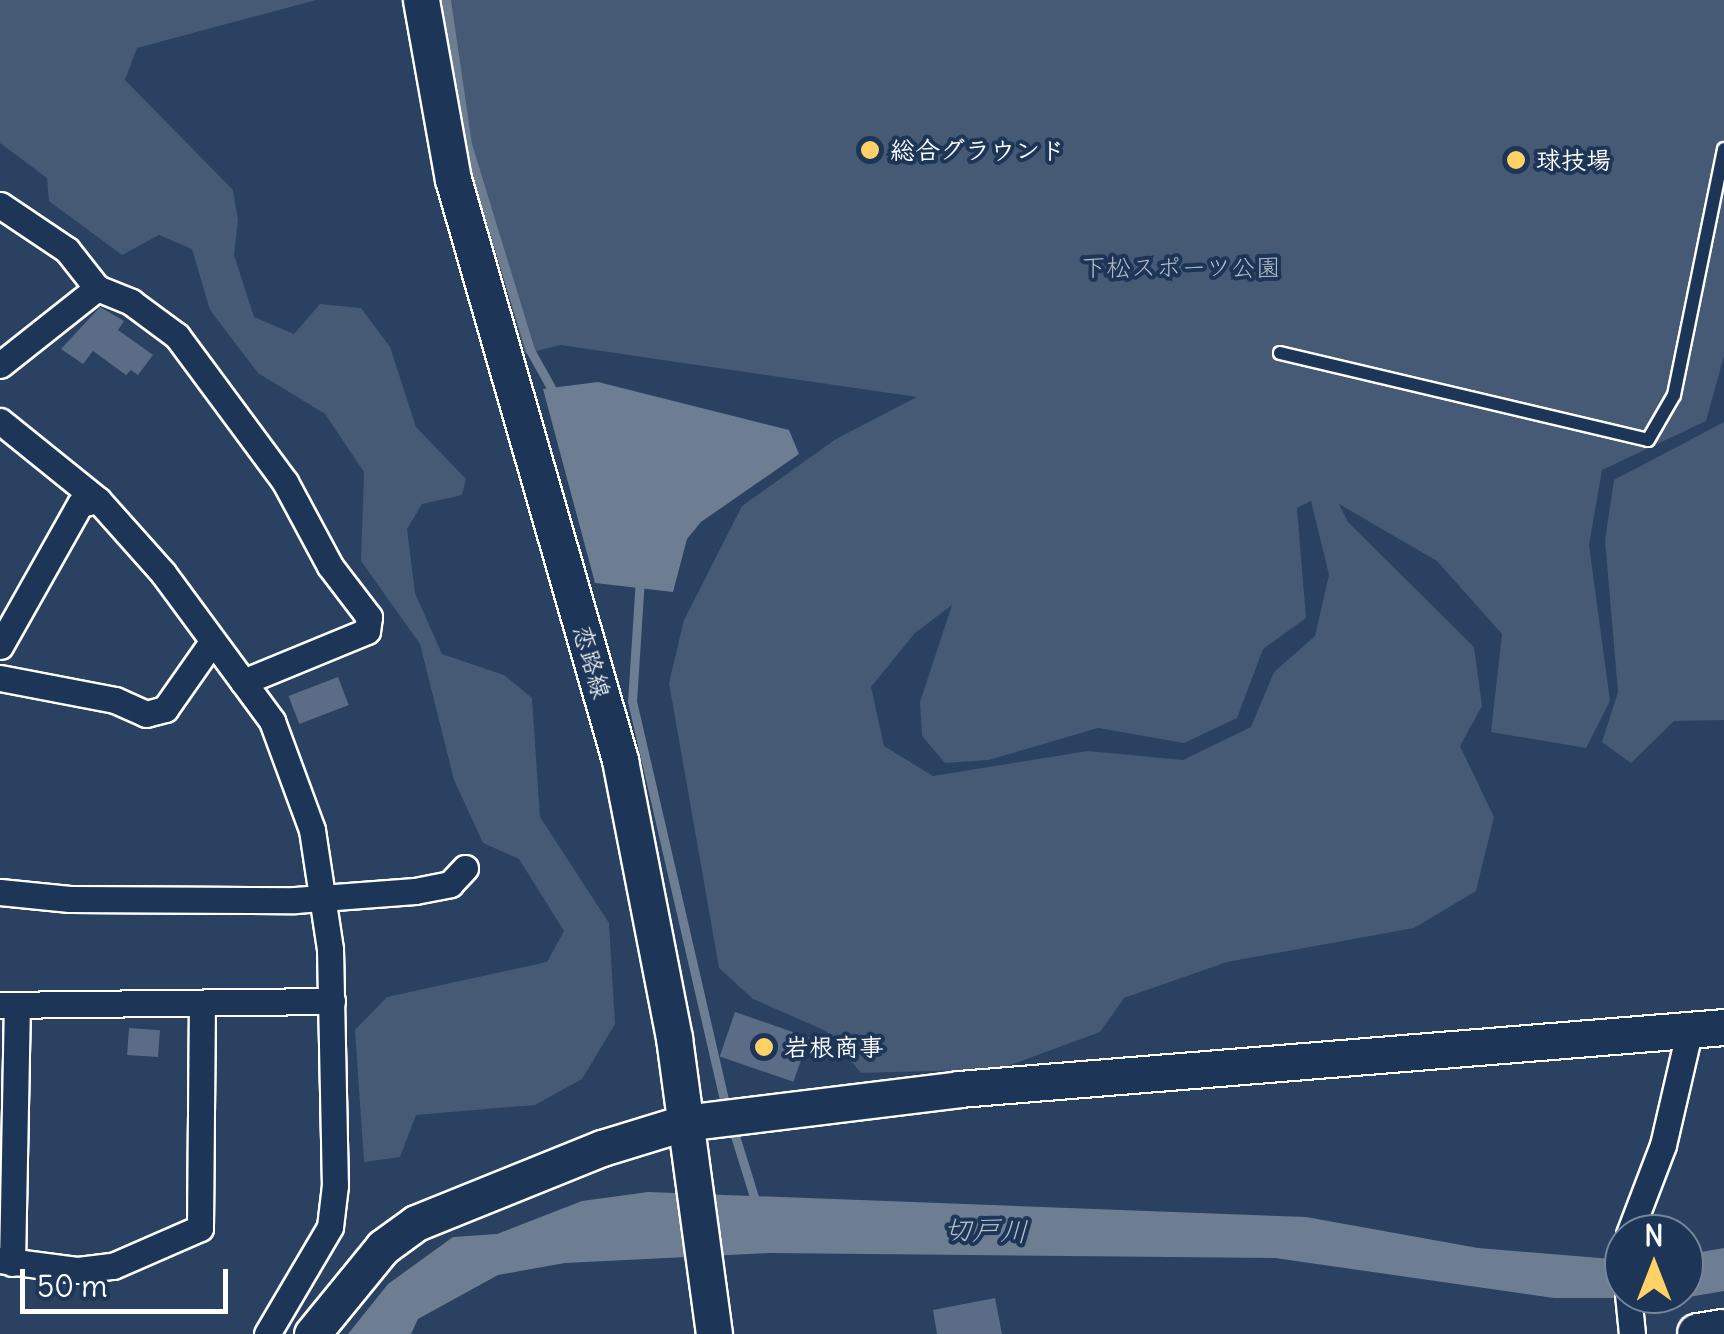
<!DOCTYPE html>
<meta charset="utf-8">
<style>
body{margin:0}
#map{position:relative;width:1724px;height:1334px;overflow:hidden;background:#2a4161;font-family:Delius,"Klee One",sans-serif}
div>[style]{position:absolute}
.green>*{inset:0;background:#465975}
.water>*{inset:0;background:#6d7d92}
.stream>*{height:9px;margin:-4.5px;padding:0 4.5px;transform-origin:4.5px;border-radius:4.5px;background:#6d7d92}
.building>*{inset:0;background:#5b6c86;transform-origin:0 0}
.roads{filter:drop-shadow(2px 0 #fff) drop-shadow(-2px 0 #fff) drop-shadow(0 2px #fff) drop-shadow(0 -2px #fff)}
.lane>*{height:12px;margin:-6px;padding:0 6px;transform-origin:6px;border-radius:6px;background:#1d3557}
.street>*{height:25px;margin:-12.5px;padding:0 12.5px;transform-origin:12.5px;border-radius:12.5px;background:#1d3557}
.secondary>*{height:35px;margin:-17.5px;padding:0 17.5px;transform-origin:17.5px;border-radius:17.5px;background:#1d3557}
.primary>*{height:40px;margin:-20px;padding:0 20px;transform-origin:20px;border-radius:20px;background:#1d3557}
.dots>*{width:28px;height:28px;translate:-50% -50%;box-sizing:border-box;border:5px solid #1d3557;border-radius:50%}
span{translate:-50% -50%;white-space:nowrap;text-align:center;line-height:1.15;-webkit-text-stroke:8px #1d3557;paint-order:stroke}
.poi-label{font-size:25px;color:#fff;font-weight:700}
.left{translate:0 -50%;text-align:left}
.park-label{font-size:25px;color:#b5bdc8}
.street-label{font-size:25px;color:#fff}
.water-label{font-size:28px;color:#b6bec8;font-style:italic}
.north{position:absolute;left:1604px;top:1214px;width:100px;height:100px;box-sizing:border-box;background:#1d3557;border:2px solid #77869a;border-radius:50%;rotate:0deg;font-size:28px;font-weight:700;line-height:40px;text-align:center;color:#fff}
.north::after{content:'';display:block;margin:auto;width:35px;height:45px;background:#ffd166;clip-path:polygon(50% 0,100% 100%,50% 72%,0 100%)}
.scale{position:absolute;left:20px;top:1269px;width:208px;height:45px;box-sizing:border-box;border:5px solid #fff;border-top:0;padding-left:12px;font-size:30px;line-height:35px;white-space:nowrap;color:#fff;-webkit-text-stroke:8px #1d3557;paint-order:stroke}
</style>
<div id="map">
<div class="green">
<i style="clip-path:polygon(0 0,316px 0,137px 48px,125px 80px,233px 190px,238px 220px,234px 255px,254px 317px,294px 334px,320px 304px,361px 308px,390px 347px,416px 427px,466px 479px,462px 495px,422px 504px,407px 529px,415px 593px,442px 654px,504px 675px,532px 698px,540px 817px,609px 923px,615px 1024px,582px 1079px,535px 1105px,416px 1115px,400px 1157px,364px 1162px,355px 1030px,387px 997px,547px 962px,564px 931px,519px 859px,483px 843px,454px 780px,420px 644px,361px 561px,364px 472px,325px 414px,258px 373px,210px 310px,192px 249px,159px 235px,122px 255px,49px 201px,47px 178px,0 143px)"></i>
<i style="clip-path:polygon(evenodd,441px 0,1724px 0,1724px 356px,1706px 421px,1602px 470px,1589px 545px,1610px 701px,1586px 748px,1491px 732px,1502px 634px,1437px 561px,1339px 504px,1348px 522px,1474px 647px,1482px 706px,1460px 746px,1494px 817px,1476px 891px,1414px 928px,1227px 962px,1124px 998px,1100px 1032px,1000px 1069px,861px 1073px,826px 1031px,753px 999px,719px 968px,669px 683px,684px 620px,742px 506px,836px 439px,917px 397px,560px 345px,525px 354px,460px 129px,441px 0,1311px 501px,1329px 575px,1315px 636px,1274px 672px,1251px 727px,1183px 760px,1088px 751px,933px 776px,884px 746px,871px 687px,915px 633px,952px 605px,920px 702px,922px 736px,945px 763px,989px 760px,1098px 728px,1184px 743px,1237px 718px,1263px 649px,1306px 618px,1297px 508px,1311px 501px)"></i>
<i style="clip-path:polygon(1724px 422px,1724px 720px,1674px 721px,1631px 763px,1602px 742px,1618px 692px,1605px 540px,1614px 480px)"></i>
</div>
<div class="water">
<i style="clip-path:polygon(598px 382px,789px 430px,799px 454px,701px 522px,687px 539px,673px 592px,595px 583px,543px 389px)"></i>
<i style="clip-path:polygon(648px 1192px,1306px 1217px,1478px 1248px,1624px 1260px,1624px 1294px,1684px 1294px,1684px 1255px,1724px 1248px,1724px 1291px,1683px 1298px,1554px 1298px,1275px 1258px,770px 1253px,565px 1263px,498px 1275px,418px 1319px,411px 1334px,348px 1334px,388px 1284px,453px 1237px,497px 1234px,582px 1201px)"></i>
</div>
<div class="stream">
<i style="left:446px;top:0;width:146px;rotate:81.7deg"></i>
<i style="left:467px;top:144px;width:215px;rotate:73deg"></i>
<i style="left:530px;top:350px;width:51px;rotate:60.9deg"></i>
<i style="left:640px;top:578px;width:123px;rotate:93.7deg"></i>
<i style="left:632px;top:701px;width:421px;rotate:77deg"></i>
<i style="left:732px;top:1126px;width:85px;rotate:72.8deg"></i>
</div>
<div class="building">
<i style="clip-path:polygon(100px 307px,124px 321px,118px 330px,153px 355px,138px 375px,131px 370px,126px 375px,93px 351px,83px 364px,61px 349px)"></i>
<i style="left:338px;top:677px;width:30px;height:53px;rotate:69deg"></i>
<i style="left:735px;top:1012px;width:78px;height:47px;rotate:19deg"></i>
<i style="left:129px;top:1028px;width:31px;height:27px;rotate:4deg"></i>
<i style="clip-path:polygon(995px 1298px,1002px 1334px,937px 1334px,933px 1310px)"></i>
</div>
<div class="roads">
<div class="lane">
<i style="left:1280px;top:353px;width:378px;rotate:13.3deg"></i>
<i style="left:1648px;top:440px;width:52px;rotate:-60deg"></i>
<i style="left:1674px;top:395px;width:251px;rotate:-78.5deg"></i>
</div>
<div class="street">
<i style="left:0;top:205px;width:81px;rotate:33.9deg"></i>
<i style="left:67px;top:250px;width:48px;rotate:51.7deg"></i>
<i style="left:97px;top:288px;width:37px;rotate:22deg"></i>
<i style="left:131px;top:302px;width:57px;rotate:36.5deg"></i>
<i style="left:177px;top:336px;width:182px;rotate:53.5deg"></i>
<i style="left:285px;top:482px;width:95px;rotate:61.8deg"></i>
<i style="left:330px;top:566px;width:64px;rotate:52.6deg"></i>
<i style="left:369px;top:617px;width:14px;rotate:98deg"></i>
<i style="left:367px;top:631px;width:134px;rotate:157.6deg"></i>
<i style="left:0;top:365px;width:124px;rotate:-38.4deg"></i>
<i style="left:0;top:421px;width:126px;rotate:38.9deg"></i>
<i style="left:98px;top:500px;width:98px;rotate:48.3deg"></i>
<i style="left:163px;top:573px;width:184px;rotate:53.6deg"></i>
<i style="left:272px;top:721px;width:116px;rotate:69.8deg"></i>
<i style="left:312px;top:830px;width:120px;rotate:81.4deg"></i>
<i style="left:330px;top:949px;width:236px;rotate:88.8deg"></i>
<i style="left:335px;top:1185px;width:42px;rotate:96.8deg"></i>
<i style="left:330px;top:1227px;width:124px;rotate:120.5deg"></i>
<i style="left:0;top:646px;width:163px;rotate:-60.6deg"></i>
<i style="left:80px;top:504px;width:18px;rotate:-13deg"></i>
<i style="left:0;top:678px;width:117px;rotate:10.8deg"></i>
<i style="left:115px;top:700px;width:34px;rotate:24deg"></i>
<i style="left:146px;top:714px;width:20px;rotate:-15deg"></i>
<i style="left:165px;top:709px;width:82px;rotate:-55deg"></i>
<i style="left:0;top:892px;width:70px;rotate:5.7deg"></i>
<i style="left:70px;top:899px;width:225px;rotate:0.3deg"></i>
<i style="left:295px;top:900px;width:120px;rotate:-4.3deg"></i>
<i style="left:415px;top:891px;width:36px;rotate:-11deg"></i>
<i style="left:450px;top:884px;width:22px;rotate:-47deg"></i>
<i style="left:0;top:1005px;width:332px;rotate:-0.7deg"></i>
<i style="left:1629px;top:1234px;width:95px;rotate:-69.1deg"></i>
<i style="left:1663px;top:1145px;width:120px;rotate:-77deg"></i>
<i style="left:0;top:1260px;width:79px;rotate:7.3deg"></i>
<i style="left:78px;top:1270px;width:35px;rotate:-7deg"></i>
<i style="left:113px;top:1266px;width:95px;rotate:-23.6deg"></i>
<i style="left:200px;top:1228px;width:223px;rotate:-89.5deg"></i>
<i style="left:12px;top:1263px;width:257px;rotate:-88.9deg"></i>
<i style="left:1628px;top:1294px;width:40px;rotate:84.3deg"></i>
</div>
<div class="secondary">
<i style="left:421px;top:0;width:182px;rotate:79.9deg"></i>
<i style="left:453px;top:179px;width:605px;rotate:73.96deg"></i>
<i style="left:620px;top:760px;width:283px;rotate:79deg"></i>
<i style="left:674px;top:1038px;width:299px;rotate:82.3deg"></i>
<i style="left:312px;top:1334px;width:112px;rotate:-50.8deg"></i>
<i style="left:383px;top:1247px;width:41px;rotate:-36deg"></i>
<i style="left:416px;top:1223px;width:201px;rotate:-22deg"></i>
<i style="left:602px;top:1148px;width:86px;rotate:-17deg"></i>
<i style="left:684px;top:1123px;width:277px;rotate:-7deg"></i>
<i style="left:959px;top:1089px;width:768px;rotate:-4.63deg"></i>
</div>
<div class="primary">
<i style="left:1698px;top:1334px;width:26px;rotate:-9deg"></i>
</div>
</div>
<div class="dots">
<i style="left:870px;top:150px;background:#ffd166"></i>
<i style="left:1516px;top:160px;background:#ffd166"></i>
<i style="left:764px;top:1047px;background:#ffd166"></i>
</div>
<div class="poi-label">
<span class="left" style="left:890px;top:150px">総合グラウンド</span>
<span class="left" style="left:1536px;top:160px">球技場</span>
<span class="left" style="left:784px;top:1047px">岩根商事</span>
</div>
<div class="park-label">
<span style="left:1181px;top:267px">下松スポーツ公園</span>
</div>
<div class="street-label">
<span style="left:592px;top:662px;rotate:74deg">恋路線</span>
</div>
<div class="water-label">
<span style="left:986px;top:1230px;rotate:2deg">切戸川</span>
</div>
<div class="north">N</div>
<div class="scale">50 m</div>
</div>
